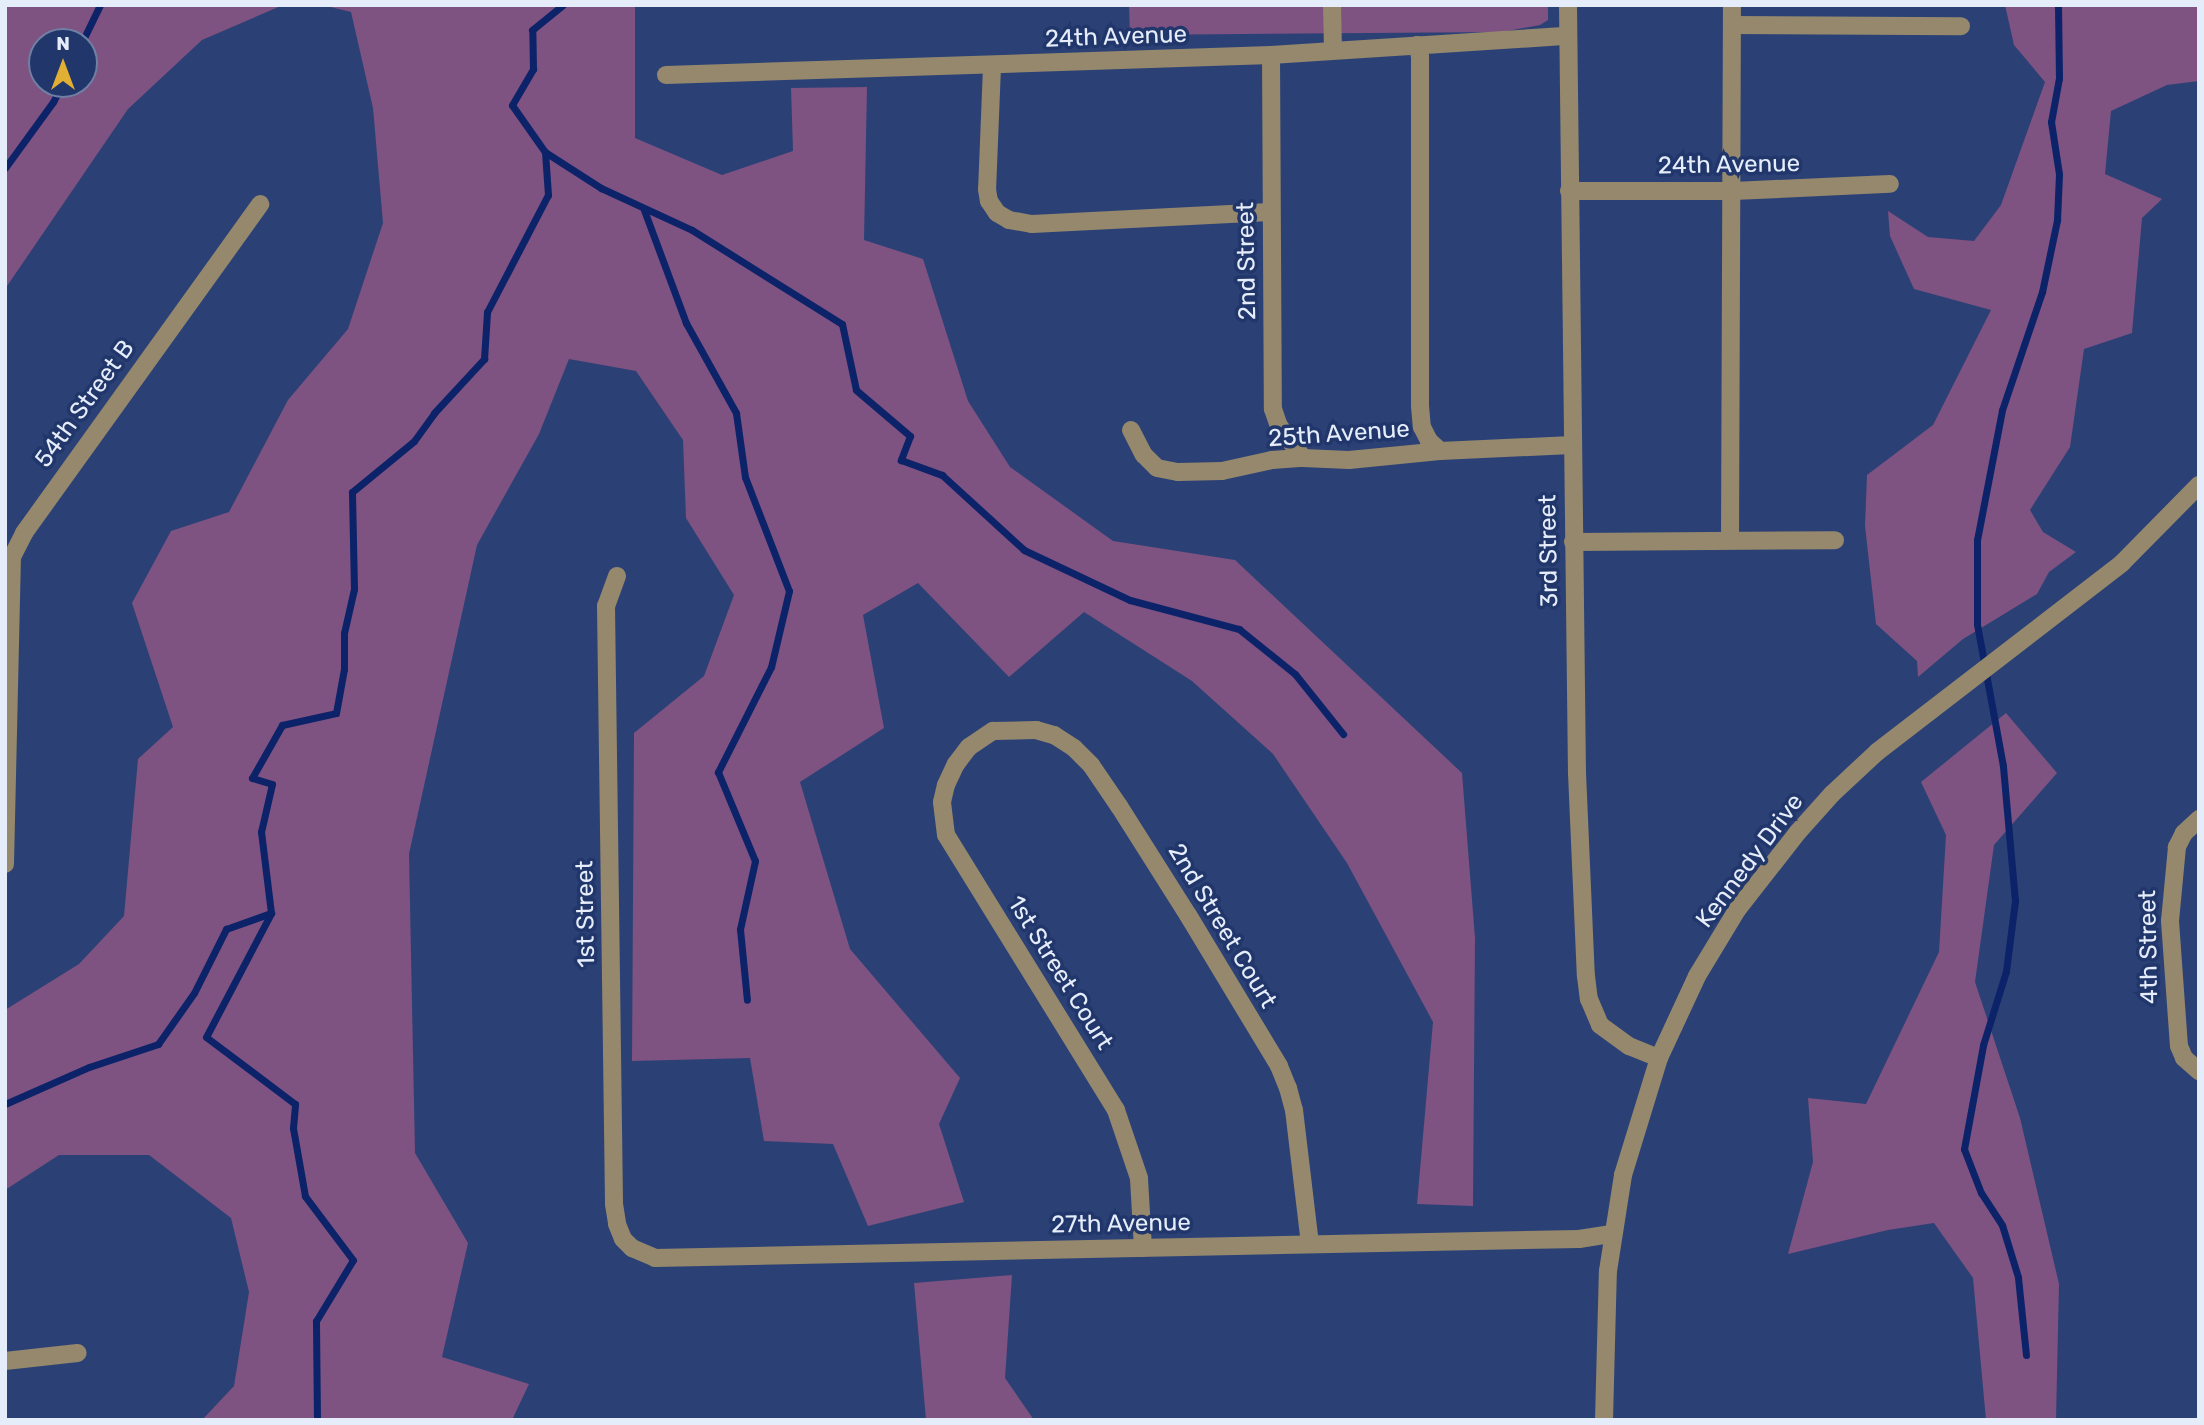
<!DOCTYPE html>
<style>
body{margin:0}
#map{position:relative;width:2204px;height:1425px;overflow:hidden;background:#2b4176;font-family:Rubik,sans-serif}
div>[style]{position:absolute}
.green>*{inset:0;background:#7e5281}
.stream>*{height:7px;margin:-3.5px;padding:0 3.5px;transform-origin:3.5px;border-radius:3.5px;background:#0c2369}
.minor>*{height:18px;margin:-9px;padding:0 9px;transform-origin:9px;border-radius:9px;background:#95886c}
span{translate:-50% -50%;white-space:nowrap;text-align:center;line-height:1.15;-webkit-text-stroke:7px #21366a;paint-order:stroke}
.street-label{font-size:24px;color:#e6edfa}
.frame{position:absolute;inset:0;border:7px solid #e6edfa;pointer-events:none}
.north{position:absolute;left:28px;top:28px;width:70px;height:70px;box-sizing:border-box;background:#21366a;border:2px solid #707fa4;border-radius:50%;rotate:0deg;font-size:19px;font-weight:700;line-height:28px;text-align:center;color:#e6edfa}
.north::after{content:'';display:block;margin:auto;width:24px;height:32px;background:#e1af34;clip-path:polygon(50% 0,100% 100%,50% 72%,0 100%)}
</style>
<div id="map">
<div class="green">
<i style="clip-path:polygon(evenodd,5px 5px,283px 5px,202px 40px,128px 109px,5px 289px,5px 5px,84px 42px,84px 84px,42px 84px,42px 42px,84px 42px)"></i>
<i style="clip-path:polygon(322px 5px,635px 5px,635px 138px,722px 175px,793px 151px,791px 88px,867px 87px,864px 240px,923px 259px,968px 401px,1010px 467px,1113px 541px,1235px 560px,1462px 773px,1475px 938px,1473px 1206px,1417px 1204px,1433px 1022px,1347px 863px,1273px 754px,1192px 681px,1084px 612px,1009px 677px,918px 583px,863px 615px,884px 728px,800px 782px,850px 949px,960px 1078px,939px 1124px,964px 1202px,868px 1226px,833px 1144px,764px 1141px,750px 1058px,632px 1061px,634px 733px,704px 676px,734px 595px,686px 518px,683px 440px,636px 371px,569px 359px,539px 434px,477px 545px,409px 854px,415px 1153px,468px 1243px,442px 1357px,529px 1384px,512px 1420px,202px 1420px,234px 1386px,249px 1292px,231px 1218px,149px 1155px,59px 1155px,5px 1190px,5px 1010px,79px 964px,124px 916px,138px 759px,173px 727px,132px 603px,171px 531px,229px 512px,288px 400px,348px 329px,383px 223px,373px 108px,351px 12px)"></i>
<i style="clip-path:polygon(1129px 5px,1548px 5px,1548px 20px,1540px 25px,1502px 32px,1130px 35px)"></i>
<i style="clip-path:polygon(2005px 5px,2199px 5px,2199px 81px,2167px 85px,2111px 111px,2105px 174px,2162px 199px,2142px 218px,2132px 333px,2084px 349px,2070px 447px,2030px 510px,2043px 532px,2076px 552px,2049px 572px,2037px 594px,1963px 639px,1918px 677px,1917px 661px,1876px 624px,1865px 526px,1867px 475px,1933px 425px,1991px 310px,1914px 289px,1890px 236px,1888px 211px,1928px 237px,1974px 241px,2001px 205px,2045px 82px,2014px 45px)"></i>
<i style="clip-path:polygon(2006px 713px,2057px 773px,1994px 845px,1975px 982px,2020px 1118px,2059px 1284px,2056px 1420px,1986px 1420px,1973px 1278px,1934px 1223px,1888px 1230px,1788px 1254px,1813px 1162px,1808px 1098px,1866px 1104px,1939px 952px,1946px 835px,1921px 782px)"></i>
<i style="clip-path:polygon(1012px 1275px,1005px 1378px,1034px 1420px,926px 1420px,914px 1283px)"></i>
</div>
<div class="stream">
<i style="left:82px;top:42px;width:41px;rotate:-64.1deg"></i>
<i style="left:545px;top:152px;width:67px;rotate:32.7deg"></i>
<i style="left:601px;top:188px;width:100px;rotate:24.8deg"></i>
<i style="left:692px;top:230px;width:177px;rotate:32.1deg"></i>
<i style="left:842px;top:324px;width:67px;rotate:78deg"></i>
<i style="left:856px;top:390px;width:71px;rotate:40.4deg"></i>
<i style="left:910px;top:436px;width:26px;rotate:111deg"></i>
<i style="left:901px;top:460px;width:44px;rotate:20.1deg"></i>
<i style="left:942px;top:475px;width:111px;rotate:42.4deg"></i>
<i style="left:1024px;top:550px;width:117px;rotate:25.3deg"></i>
<i style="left:1130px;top:600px;width:113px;rotate:14.9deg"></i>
<i style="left:1239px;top:629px;width:72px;rotate:38.8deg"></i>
<i style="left:1295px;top:674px;width:77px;rotate:51.3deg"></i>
<i style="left:5px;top:168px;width:82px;rotate:-54deg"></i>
<i style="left:53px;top:102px;width:20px;rotate:-63deg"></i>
<i style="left:644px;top:210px;width:121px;rotate:69.6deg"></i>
<i style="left:686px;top:323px;width:103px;rotate:60.9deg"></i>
<i style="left:736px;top:413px;width:65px;rotate:82deg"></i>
<i style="left:745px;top:477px;width:122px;rotate:68.9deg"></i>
<i style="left:789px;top:591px;width:78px;rotate:103.3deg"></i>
<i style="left:771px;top:667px;width:118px;rotate:116.8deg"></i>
<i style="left:718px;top:772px;width:96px;rotate:67.4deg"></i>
<i style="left:755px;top:861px;width:70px;rotate:102.4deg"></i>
<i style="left:740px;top:929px;width:71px;rotate:84.4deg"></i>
<i style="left:5px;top:1104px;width:92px;rotate:-23.8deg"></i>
<i style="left:89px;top:1067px;width:73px;rotate:-18.4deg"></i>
<i style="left:158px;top:1044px;width:62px;rotate:-54.8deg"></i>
<i style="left:194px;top:993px;width:72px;rotate:-63.4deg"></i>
<i style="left:226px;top:929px;width:48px;rotate:-19.6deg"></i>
<i style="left:2026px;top:1355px;width:78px;rotate:-95.9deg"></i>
<i style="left:2018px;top:1277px;width:54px;rotate:-107.1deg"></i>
<i style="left:2002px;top:1225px;width:38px;rotate:-123deg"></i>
<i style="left:1981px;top:1193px;width:47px;rotate:-111.1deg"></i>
<i style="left:1964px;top:1149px;width:106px;rotate:-79.6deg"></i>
<i style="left:1983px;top:1045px;width:77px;rotate:-72.7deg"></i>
<i style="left:2006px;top:971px;width:71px;rotate:-82.7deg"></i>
<i style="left:2015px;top:901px;width:136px;rotate:-95.1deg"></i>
<i style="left:2003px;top:766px;width:144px;rotate:-100.4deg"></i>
<i style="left:1977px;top:624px;width:84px;rotate:-90deg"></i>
<i style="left:1977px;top:540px;width:132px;rotate:-79.1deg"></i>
<i style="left:2002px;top:410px;width:125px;rotate:-71.3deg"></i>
<i style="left:2042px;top:292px;width:74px;rotate:-78.2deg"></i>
<i style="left:2057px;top:220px;width:46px;rotate:-87.5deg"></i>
<i style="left:2059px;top:174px;width:53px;rotate:-98.7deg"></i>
<i style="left:2051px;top:122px;width:45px;rotate:-79.7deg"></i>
<i style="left:2059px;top:78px;width:73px;rotate:-90.8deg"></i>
<i style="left:317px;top:1420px;width:99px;rotate:-90.6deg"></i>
<i style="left:316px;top:1321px;width:71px;rotate:-58.8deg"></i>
<i style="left:353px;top:1260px;width:80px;rotate:-126.9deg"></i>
<i style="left:305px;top:1196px;width:69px;rotate:-100deg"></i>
<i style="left:293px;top:1128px;width:24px;rotate:-85deg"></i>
<i style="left:295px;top:1104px;width:111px;rotate:-143deg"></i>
<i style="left:206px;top:1037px;width:140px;rotate:-62.3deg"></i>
<i style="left:271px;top:913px;width:82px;rotate:-97deg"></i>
<i style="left:261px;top:832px;width:49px;rotate:-77.1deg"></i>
<i style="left:272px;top:784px;width:21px;rotate:-163deg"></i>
<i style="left:252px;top:778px;width:61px;rotate:-60.5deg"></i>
<i style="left:282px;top:725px;width:55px;rotate:-12.5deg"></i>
<i style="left:336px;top:713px;width:45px;rotate:-79.7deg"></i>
<i style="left:344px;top:669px;width:36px;rotate:-90deg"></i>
<i style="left:344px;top:633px;width:45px;rotate:-77.2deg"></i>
<i style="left:354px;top:589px;width:97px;rotate:-91.2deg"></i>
<i style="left:352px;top:492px;width:80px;rotate:-39.4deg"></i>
<i style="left:414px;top:441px;width:34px;rotate:-54deg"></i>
<i style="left:434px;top:413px;width:74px;rotate:-47.2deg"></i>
<i style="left:484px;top:359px;width:47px;rotate:-86.3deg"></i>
<i style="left:487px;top:312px;width:132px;rotate:-62.5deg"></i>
<i style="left:548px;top:195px;width:43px;rotate:-94deg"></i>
<i style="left:545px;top:152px;width:57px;rotate:-125.1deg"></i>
<i style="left:512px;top:105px;width:42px;rotate:-59.7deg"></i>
<i style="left:533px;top:69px;width:39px;rotate:-91deg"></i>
<i style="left:532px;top:30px;width:40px;rotate:-39deg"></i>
</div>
<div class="minor">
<i style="left:1332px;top:5px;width:45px;rotate:88.7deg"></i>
<i style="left:1568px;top:5px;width:768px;rotate:89.33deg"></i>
<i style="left:1577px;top:773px;width:203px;rotate:87.5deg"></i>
<i style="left:1586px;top:976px;width:23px;rotate:83deg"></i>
<i style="left:1589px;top:999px;width:28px;rotate:67deg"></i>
<i style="left:1600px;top:1025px;width:36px;rotate:36deg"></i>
<i style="left:1629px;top:1046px;width:32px;rotate:22deg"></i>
<i style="left:1732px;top:25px;width:229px;rotate:0.3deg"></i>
<i style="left:1417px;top:45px;width:11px;rotate:75deg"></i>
<i style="left:1420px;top:56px;width:350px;rotate:90deg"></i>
<i style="left:1420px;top:406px;width:21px;rotate:85deg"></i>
<i style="left:1422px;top:427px;width:16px;rotate:63deg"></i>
<i style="left:1429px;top:441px;width:15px;rotate:42deg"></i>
<i style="left:1271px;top:55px;width:354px;rotate:89.7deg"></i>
<i style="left:1273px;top:409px;width:18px;rotate:71deg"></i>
<i style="left:1279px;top:426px;width:40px;rotate:53deg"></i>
<i style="left:992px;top:67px;width:122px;rotate:92.3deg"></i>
<i style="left:987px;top:189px;width:12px;rotate:81deg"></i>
<i style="left:989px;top:201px;width:14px;rotate:56deg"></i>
<i style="left:997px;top:213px;width:14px;rotate:30deg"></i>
<i style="left:1009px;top:220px;width:23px;rotate:10deg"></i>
<i style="left:1032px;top:224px;width:238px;rotate:-2.9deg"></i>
<i style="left:666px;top:75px;width:605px;rotate:-1.89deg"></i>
<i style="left:1271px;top:55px;width:297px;rotate:-3.7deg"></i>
<i style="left:1569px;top:191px;width:164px"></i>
<i style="left:1733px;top:191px;width:157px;rotate:-2.6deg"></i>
<i style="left:1131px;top:430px;width:28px;rotate:63deg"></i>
<i style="left:1144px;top:455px;width:18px;rotate:45deg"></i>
<i style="left:1157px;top:468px;width:21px;rotate:11deg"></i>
<i style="left:1178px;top:472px;width:44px;rotate:-1.3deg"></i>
<i style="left:1222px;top:471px;width:51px;rotate:-12.4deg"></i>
<i style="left:1272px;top:460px;width:31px;rotate:-4deg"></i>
<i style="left:1303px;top:458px;width:46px;rotate:2.5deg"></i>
<i style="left:1349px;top:460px;width:91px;rotate:-5.6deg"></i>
<i style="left:1440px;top:451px;width:132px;rotate:-2.6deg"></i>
<i style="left:1730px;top:540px;width:535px;rotate:-89.79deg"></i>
<i style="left:1573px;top:542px;width:262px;rotate:-0.4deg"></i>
<i style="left:617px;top:576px;width:32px;rotate:110deg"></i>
<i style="left:606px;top:606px;width:598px;rotate:89.23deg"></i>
<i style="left:614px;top:1204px;width:20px;rotate:81deg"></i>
<i style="left:617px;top:1224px;width:16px;rotate:68deg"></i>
<i style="left:623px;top:1239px;width:13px;rotate:45deg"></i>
<i style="left:632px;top:1248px;width:25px;rotate:23deg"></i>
<i style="left:655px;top:1258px;width:924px;rotate:-1.18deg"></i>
<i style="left:1579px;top:1239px;width:33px;rotate:-9deg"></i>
<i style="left:2199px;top:819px;width:21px;rotate:137deg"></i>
<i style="left:2184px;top:833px;width:16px;rotate:117deg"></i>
<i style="left:2177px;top:847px;width:74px;rotate:95.4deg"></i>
<i style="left:2170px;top:921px;width:125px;rotate:85.9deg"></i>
<i style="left:2179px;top:1046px;width:13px;rotate:67deg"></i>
<i style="left:2184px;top:1058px;width:20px;rotate:41deg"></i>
<i style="left:5px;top:864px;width:307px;rotate:-88.7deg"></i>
<i style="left:12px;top:557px;width:27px;rotate:-63deg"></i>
<i style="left:24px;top:533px;width:405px;rotate:-54.3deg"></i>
<i style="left:1143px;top:1248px;width:70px;rotate:-93.3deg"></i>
<i style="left:1139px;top:1178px;width:72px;rotate:-108.7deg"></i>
<i style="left:1116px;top:1110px;width:323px;rotate:-121.7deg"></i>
<i style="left:946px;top:835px;width:33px;rotate:-97deg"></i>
<i style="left:942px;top:802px;width:17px;rotate:-77deg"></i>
<i style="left:946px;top:785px;width:23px;rotate:-65deg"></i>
<i style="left:956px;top:764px;width:21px;rotate:-53deg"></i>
<i style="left:969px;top:747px;width:29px;rotate:-34deg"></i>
<i style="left:993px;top:731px;width:43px;rotate:-1.3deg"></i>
<i style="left:1036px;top:730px;width:19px;rotate:16deg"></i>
<i style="left:1054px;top:735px;width:24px;rotate:33deg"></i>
<i style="left:1074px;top:748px;width:24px;rotate:45deg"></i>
<i style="left:1091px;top:765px;width:50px;rotate:55.7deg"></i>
<i style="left:1119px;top:806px;width:129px;rotate:57.7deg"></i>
<i style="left:1188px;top:915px;width:176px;rotate:58.9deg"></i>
<i style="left:1279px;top:1066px;width:24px;rotate:68deg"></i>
<i style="left:1288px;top:1088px;width:23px;rotate:75deg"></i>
<i style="left:1294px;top:1110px;width:135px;rotate:83.2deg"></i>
<i style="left:5px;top:1361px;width:73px;rotate:-6.3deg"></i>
<i style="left:1604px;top:1420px;width:149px;rotate:-88.5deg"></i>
<i style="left:1608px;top:1271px;width:97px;rotate:-81.1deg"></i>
<i style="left:1623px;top:1175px;width:122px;rotate:-72.9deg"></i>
<i style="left:1659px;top:1058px;width:90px;rotate:-65.1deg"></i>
<i style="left:1697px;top:976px;width:77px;rotate:-58.8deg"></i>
<i style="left:1737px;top:910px;width:99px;rotate:-52deg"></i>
<i style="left:1798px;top:832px;width:51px;rotate:-48.2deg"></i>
<i style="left:1832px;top:794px;width:62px;rotate:-43deg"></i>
<i style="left:1877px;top:752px;width:309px;rotate:-37.6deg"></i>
<i style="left:2122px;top:563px;width:110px;rotate:-45.4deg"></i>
</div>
<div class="street-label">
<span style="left:1116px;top:37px;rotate:-2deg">24th Avenue</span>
<span style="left:1729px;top:165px;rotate:-1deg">24th Avenue</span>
<span style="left:1247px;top:261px;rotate:-91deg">2nd Street</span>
<span style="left:85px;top:404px;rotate:-54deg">54th Street B</span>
<span style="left:1339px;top:434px;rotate:-4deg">25th Avenue</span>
<span style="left:1549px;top:551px;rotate:-91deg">3rd Street</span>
<span style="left:1750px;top:861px;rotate:-53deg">Kennedy Drive</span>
<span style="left:586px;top:914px;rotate:-91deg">1st Street</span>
<span style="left:1222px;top:926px;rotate:59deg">2nd Street Court</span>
<span style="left:2149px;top:947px;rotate:-91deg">4th Street</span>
<span style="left:1060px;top:973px;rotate:58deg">1st Street Court</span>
<span style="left:1121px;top:1224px;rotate:-1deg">27th Avenue</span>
</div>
<div class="frame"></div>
<div class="north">N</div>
</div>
